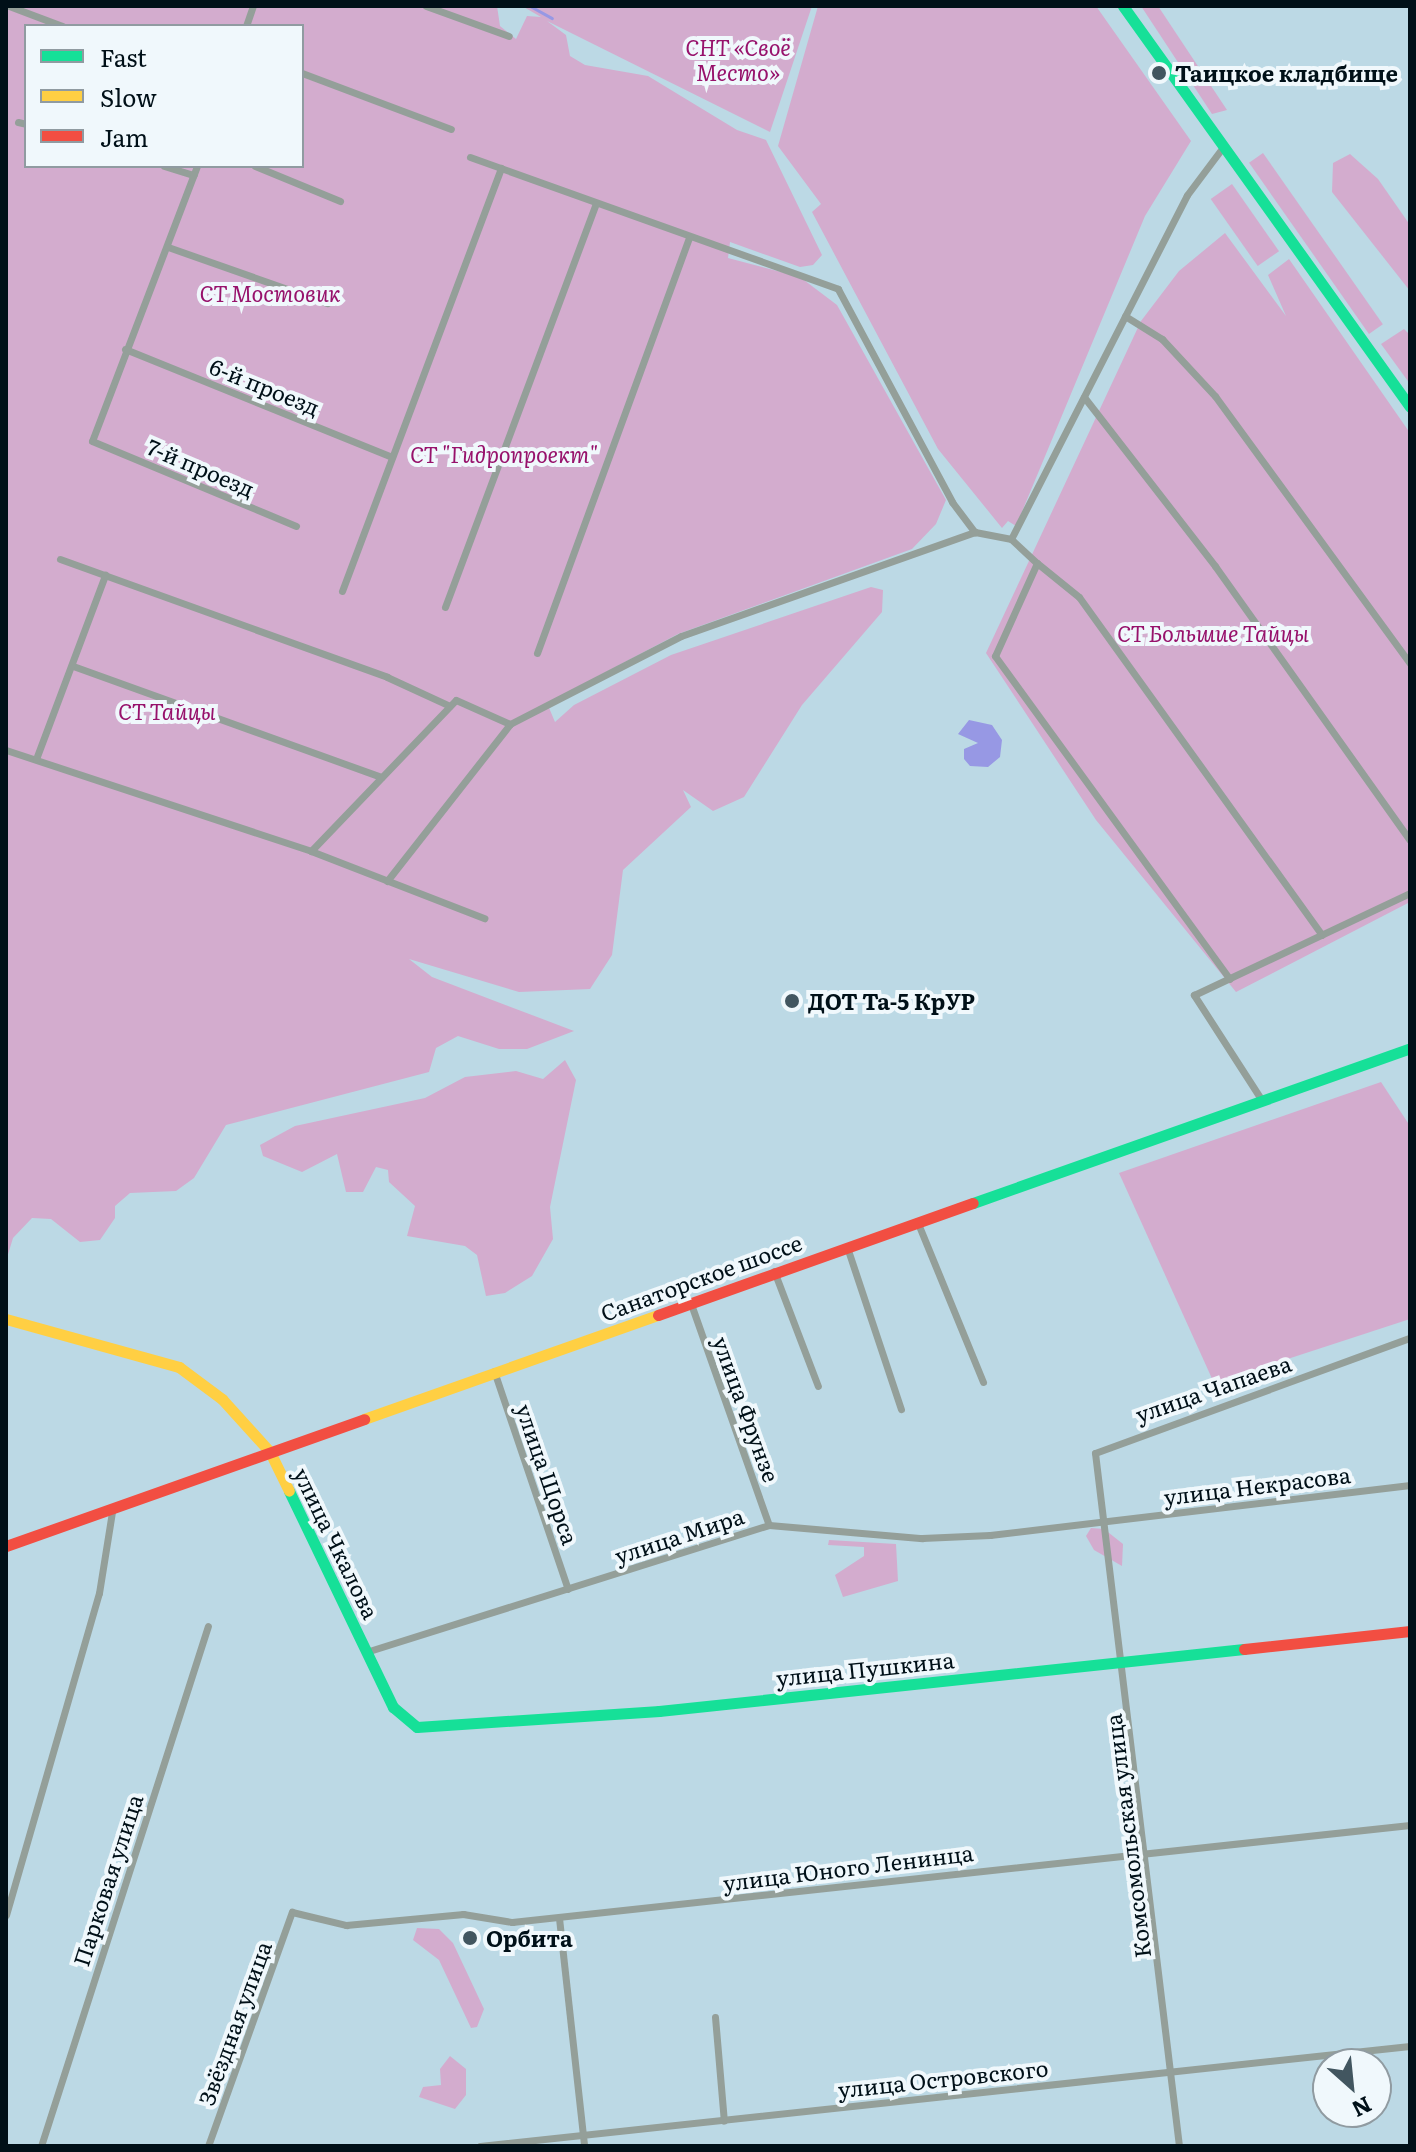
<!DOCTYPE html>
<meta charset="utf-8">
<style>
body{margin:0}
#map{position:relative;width:1416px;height:2152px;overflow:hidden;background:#bcd9e5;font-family:Literata,serif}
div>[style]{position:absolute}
.green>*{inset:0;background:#d3acce;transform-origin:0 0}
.water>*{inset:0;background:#9798e4}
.stream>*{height:3px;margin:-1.5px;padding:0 1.5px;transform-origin:1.5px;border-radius:1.5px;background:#9798e4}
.street>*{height:7px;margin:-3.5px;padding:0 3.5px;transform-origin:3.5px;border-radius:3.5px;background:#949f99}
.fast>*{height:11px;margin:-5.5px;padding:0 5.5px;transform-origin:5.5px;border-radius:5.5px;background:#16e098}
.slow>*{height:11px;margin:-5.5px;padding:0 5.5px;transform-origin:5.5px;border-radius:5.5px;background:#ffcf43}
.jam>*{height:11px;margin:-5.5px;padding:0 5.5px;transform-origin:5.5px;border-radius:5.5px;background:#f24e42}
.dots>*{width:22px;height:22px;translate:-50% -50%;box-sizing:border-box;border:4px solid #f0f8fc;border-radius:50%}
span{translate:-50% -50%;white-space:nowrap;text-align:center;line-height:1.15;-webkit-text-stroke:8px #f0f8fc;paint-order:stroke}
.park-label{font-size:22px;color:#97126c;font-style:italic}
.poi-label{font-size:22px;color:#001018;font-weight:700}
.left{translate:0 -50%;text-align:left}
.street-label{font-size:22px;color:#001018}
.frame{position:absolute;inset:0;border:8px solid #001018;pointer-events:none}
.legend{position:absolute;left:24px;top:24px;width:280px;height:144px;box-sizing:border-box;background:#f0f8fc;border:2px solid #909ba1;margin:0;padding:10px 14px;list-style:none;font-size:24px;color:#001018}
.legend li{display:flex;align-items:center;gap:16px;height:40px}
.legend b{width:40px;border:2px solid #909ba1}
.north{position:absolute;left:1312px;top:2048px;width:80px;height:80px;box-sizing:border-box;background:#f0f8fc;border:2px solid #909ba1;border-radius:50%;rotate:153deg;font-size:22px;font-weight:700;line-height:32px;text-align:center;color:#001018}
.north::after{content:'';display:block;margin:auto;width:28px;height:36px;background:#425660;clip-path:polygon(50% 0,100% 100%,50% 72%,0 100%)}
</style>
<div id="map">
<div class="green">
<i style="clip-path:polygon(evenodd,6px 6px,497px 6px,500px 26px,516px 39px,527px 16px,541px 17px,522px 6px,812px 6px,770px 132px,547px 21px,566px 35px,570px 56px,585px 65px,648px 76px,737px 130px,766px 140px,822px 255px,813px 265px,800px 267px,730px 242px,728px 258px,800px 277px,837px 305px,946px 500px,936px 524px,912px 549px,678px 634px,547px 703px,555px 722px,574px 705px,671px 655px,871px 587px,883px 590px,882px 612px,802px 705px,744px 797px,713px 811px,683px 790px,691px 807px,623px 870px,612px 955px,590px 989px,519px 992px,409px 959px,432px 977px,574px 1031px,527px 1049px,499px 1049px,458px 1036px,436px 1048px,429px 1072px,226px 1125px,194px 1178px,176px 1191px,130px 1193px,115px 1206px,115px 1218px,100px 1240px,80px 1242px,51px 1219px,32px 1218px,13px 1238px,6px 1261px,6px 6px,26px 26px,302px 26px,302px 166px,26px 166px,26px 26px)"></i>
<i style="clip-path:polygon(818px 6px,1096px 6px,1191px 141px,1145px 216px,1016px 526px,1008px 521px,1002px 528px,938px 449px,812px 212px,821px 204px,778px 146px)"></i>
<i style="clip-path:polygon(1141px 6px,1158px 6px,1227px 110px,1212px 114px)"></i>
<i style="left:1263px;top:153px;width:209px;height:17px;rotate:55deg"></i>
<i style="clip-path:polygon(1350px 154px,1378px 179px,1410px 225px,1410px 291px,1332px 192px,1333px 163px)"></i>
<i style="left:1232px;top:184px;width:82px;height:26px;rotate:55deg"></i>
<i style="clip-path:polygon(1225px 233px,1286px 316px,1268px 275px,1289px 259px,1410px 433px,1410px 902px,1236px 992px,1096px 820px,986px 653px,1141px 321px,1179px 271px)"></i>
<i style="clip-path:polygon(1404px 329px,1410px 335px,1410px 384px,1381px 344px)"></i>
<i style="clip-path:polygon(565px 1060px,576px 1080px,550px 1207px,553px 1239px,532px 1276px,505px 1293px,486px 1296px,477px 1255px,465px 1246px,407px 1236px,415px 1206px,389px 1182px,388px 1170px,376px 1167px,363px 1192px,346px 1192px,337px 1154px,302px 1172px,263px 1156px,260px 1145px,295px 1126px,425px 1098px,465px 1077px,516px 1071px,543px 1079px)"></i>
<i style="clip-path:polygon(1381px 1082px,1410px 1126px,1410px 1319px,1214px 1383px,1119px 1173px)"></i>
<i style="clip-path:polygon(1091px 1528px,1104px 1529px,1123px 1544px,1122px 1566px,1094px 1550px,1086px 1536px)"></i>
<i style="clip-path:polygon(829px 1540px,896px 1544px,898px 1581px,843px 1597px,835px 1575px,864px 1556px,864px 1547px,828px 1545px)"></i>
<i style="clip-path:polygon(417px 1928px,439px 1929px,453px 1943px,484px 2009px,477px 2027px,471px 2028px,439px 1960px,413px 1940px)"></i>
<i style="clip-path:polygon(450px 2056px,466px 2069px,466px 2095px,455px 2109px,419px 2097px,423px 2087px,441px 2085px,440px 2069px)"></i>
</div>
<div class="water">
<i style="clip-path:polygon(969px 720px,992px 725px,1002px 740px,1000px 757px,988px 767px,970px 766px,964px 759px,964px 749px,978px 743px,958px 734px)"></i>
</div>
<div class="stream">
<i style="left:530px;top:6px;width:25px;rotate:29deg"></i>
</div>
<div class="street">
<i style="left:9px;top:6px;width:57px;rotate:20.7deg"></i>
<i style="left:426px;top:6px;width:88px;rotate:19.9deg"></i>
<i style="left:246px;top:26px;width:21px;rotate:-71deg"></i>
<i style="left:302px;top:73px;width:159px;rotate:20.6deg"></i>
<i style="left:18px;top:122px;width:8px;rotate:14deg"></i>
<i style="left:470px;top:157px;width:391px;rotate:19.7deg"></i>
<i style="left:838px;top:289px;width:242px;rotate:61.8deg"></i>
<i style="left:952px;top:502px;width:38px;rotate:53deg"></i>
<i style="left:975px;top:532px;width:37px;rotate:11deg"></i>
<i style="left:1011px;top:539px;width:35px;rotate:43deg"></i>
<i style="left:1037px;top:563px;width:102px;rotate:114.3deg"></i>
<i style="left:995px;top:656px;width:399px;rotate:54deg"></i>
<i style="left:164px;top:166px;width:31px;rotate:17deg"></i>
<i style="left:197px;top:166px;width:294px;rotate:110.9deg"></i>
<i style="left:92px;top:441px;width:221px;rotate:22.6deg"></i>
<i style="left:255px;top:166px;width:92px;rotate:22.4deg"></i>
<i style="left:168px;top:247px;width:169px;rotate:19.4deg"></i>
<i style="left:1125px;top:316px;width:44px;rotate:31.9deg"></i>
<i style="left:1162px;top:339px;width:78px;rotate:47.1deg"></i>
<i style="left:1215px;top:396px;width:331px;rotate:53.9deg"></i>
<i style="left:125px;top:349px;width:288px;rotate:22deg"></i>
<i style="left:1084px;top:397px;width:214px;rotate:52.2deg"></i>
<i style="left:1215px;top:566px;width:336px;rotate:54.6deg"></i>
<i style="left:1011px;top:539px;width:386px;rotate:-62.9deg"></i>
<i style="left:1187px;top:195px;width:60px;rotate:-53.1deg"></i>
<i style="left:60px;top:559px;width:348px;rotate:19.8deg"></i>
<i style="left:387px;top:677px;width:69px;rotate:24.7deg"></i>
<i style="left:1037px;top:563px;width:54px;rotate:39deg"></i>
<i style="left:1079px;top:597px;width:416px;rotate:54.3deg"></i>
<i style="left:342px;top:591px;width:452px;rotate:-69.4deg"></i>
<i style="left:445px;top:607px;width:430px;rotate:-69.5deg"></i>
<i style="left:537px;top:653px;width:443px;rotate:-69.9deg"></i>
<i style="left:73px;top:666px;width:328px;rotate:19.8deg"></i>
<i style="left:6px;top:750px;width:321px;rotate:18.3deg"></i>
<i style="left:311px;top:851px;width:186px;rotate:21.2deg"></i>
<i style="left:36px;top:759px;width:197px;rotate:-69.4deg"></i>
<i style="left:311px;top:851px;width:209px;rotate:-46.2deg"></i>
<i style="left:456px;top:700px;width:59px;rotate:24deg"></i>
<i style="left:387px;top:881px;width:199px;rotate:-51.9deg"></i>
<i style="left:510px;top:724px;width:192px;rotate:-27.2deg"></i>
<i style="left:681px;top:636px;width:312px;rotate:-19.5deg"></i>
<i style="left:1261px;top:1099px;width:124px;rotate:-122.8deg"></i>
<i style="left:1194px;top:995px;width:239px;rotate:-25.3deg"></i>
<i style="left:917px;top:1221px;width:174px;rotate:67.7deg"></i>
<i style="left:847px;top:1247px;width:171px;rotate:71.6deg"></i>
<i style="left:774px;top:1271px;width:123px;rotate:69.1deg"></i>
<i style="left:691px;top:1304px;width:234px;rotate:70.6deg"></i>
<i style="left:494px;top:1371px;width:230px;rotate:71.3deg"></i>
<i style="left:366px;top:1652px;width:423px;rotate:-17.5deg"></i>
<i style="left:769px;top:1525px;width:154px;rotate:4.9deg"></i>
<i style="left:922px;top:1538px;width:68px;rotate:-2.5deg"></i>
<i style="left:990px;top:1535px;width:423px;rotate:-6.8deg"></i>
<i style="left:6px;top:1915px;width:335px;rotate:-73.9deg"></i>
<i style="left:99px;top:1593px;width:82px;rotate:-80.9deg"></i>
<i style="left:559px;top:1918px;width:229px;rotate:83.7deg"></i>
<i style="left:715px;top:2017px;width:104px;rotate:85.1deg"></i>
<i style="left:41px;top:2146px;width:546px;rotate:-72.2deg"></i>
<i style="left:208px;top:2146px;width:249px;rotate:-70.3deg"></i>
<i style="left:292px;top:1912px;width:56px;rotate:13.5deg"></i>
<i style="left:346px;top:1925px;width:118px;rotate:-5.4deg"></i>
<i style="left:463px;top:1914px;width:50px;rotate:9.3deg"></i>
<i style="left:512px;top:1922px;width:903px;rotate:-6.17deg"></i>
<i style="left:480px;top:2146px;width:935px;rotate:-6.14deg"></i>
<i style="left:1179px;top:2146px;width:698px;rotate:-96.91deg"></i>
<i style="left:1095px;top:1453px;width:335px;rotate:-20.1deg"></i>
</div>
<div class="fast">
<i style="left:1123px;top:6px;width:493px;rotate:54.4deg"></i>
<i style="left:973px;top:1203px;width:464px;rotate:-19.5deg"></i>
<i style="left:289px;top:1491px;width:240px;rotate:64.3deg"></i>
<i style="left:393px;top:1707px;width:31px;rotate:40deg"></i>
<i style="left:417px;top:1727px;width:243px;rotate:-3.8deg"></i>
<i style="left:659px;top:1711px;width:588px;rotate:-6.05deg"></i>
</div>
<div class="slow">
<i style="left:6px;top:1319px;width:180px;rotate:15.5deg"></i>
<i style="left:179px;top:1367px;width:54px;rotate:36.7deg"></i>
<i style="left:222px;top:1399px;width:72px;rotate:47.8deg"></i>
<i style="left:270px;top:1452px;width:43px;rotate:64deg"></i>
<i style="left:364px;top:1419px;width:312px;rotate:-19.5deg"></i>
</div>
<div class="jam">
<i style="left:658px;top:1315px;width:334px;rotate:-19.6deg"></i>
<i style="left:6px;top:1546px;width:380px;rotate:-19.5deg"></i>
<i style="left:1244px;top:1649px;width:167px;rotate:-6.2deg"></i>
</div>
<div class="dots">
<i style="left:1159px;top:73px;background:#425660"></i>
<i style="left:792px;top:1001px;background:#425660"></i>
<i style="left:470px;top:1938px;background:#425660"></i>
</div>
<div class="park-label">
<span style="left:738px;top:59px">СНТ «Своё<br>Место»</span>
<span style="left:270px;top:293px">СТ Мостовик</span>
<span style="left:504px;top:454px">СТ "Гидропроект"</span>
<span style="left:1213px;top:633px">СТ Большие Тайцы</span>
<span style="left:167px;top:711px">СТ Тайцы</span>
</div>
<div class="poi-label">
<span class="left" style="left:1175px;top:73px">Таицкое кладбище</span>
<span class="left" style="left:808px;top:1001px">ДОТ Та-5 КрУР</span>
<span class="left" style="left:486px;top:1938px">Орбита</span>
</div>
<div class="street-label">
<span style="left:265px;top:386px;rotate:22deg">6-й проезд</span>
<span style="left:201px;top:467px;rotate:23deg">7-й проезд</span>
<span style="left:701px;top:1277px;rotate:-20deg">Санаторское шоссе</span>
<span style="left:1213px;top:1388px;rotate:-19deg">улица Чапаева</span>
<span style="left:747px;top:1409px;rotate:70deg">улица Фрунзе</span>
<span style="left:548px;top:1474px;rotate:71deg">улица Щорса</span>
<span style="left:1257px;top:1485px;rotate:-7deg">улица Некрасова</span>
<span style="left:679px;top:1535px;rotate:-18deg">улица Мира</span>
<span style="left:337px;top:1543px;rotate:64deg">улица Чкалова</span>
<span style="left:865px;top:1668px;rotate:-6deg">улица Пушкина</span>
<span style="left:1127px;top:1836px;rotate:-97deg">Комсомольская улица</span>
<span style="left:848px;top:1867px;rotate:-7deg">улица Юного Ленинца</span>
<span style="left:107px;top:1880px;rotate:-72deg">Парковая улица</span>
<span style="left:234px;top:2023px;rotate:-70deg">Звёздная улица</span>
<span style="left:943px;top:2078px;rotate:-6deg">улица Островского</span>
</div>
<div class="frame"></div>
<ul class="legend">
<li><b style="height:10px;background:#16e098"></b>Fast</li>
<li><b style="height:10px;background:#ffcf43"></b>Slow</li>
<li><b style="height:10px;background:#f24e42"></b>Jam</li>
</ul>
<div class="north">N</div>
</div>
